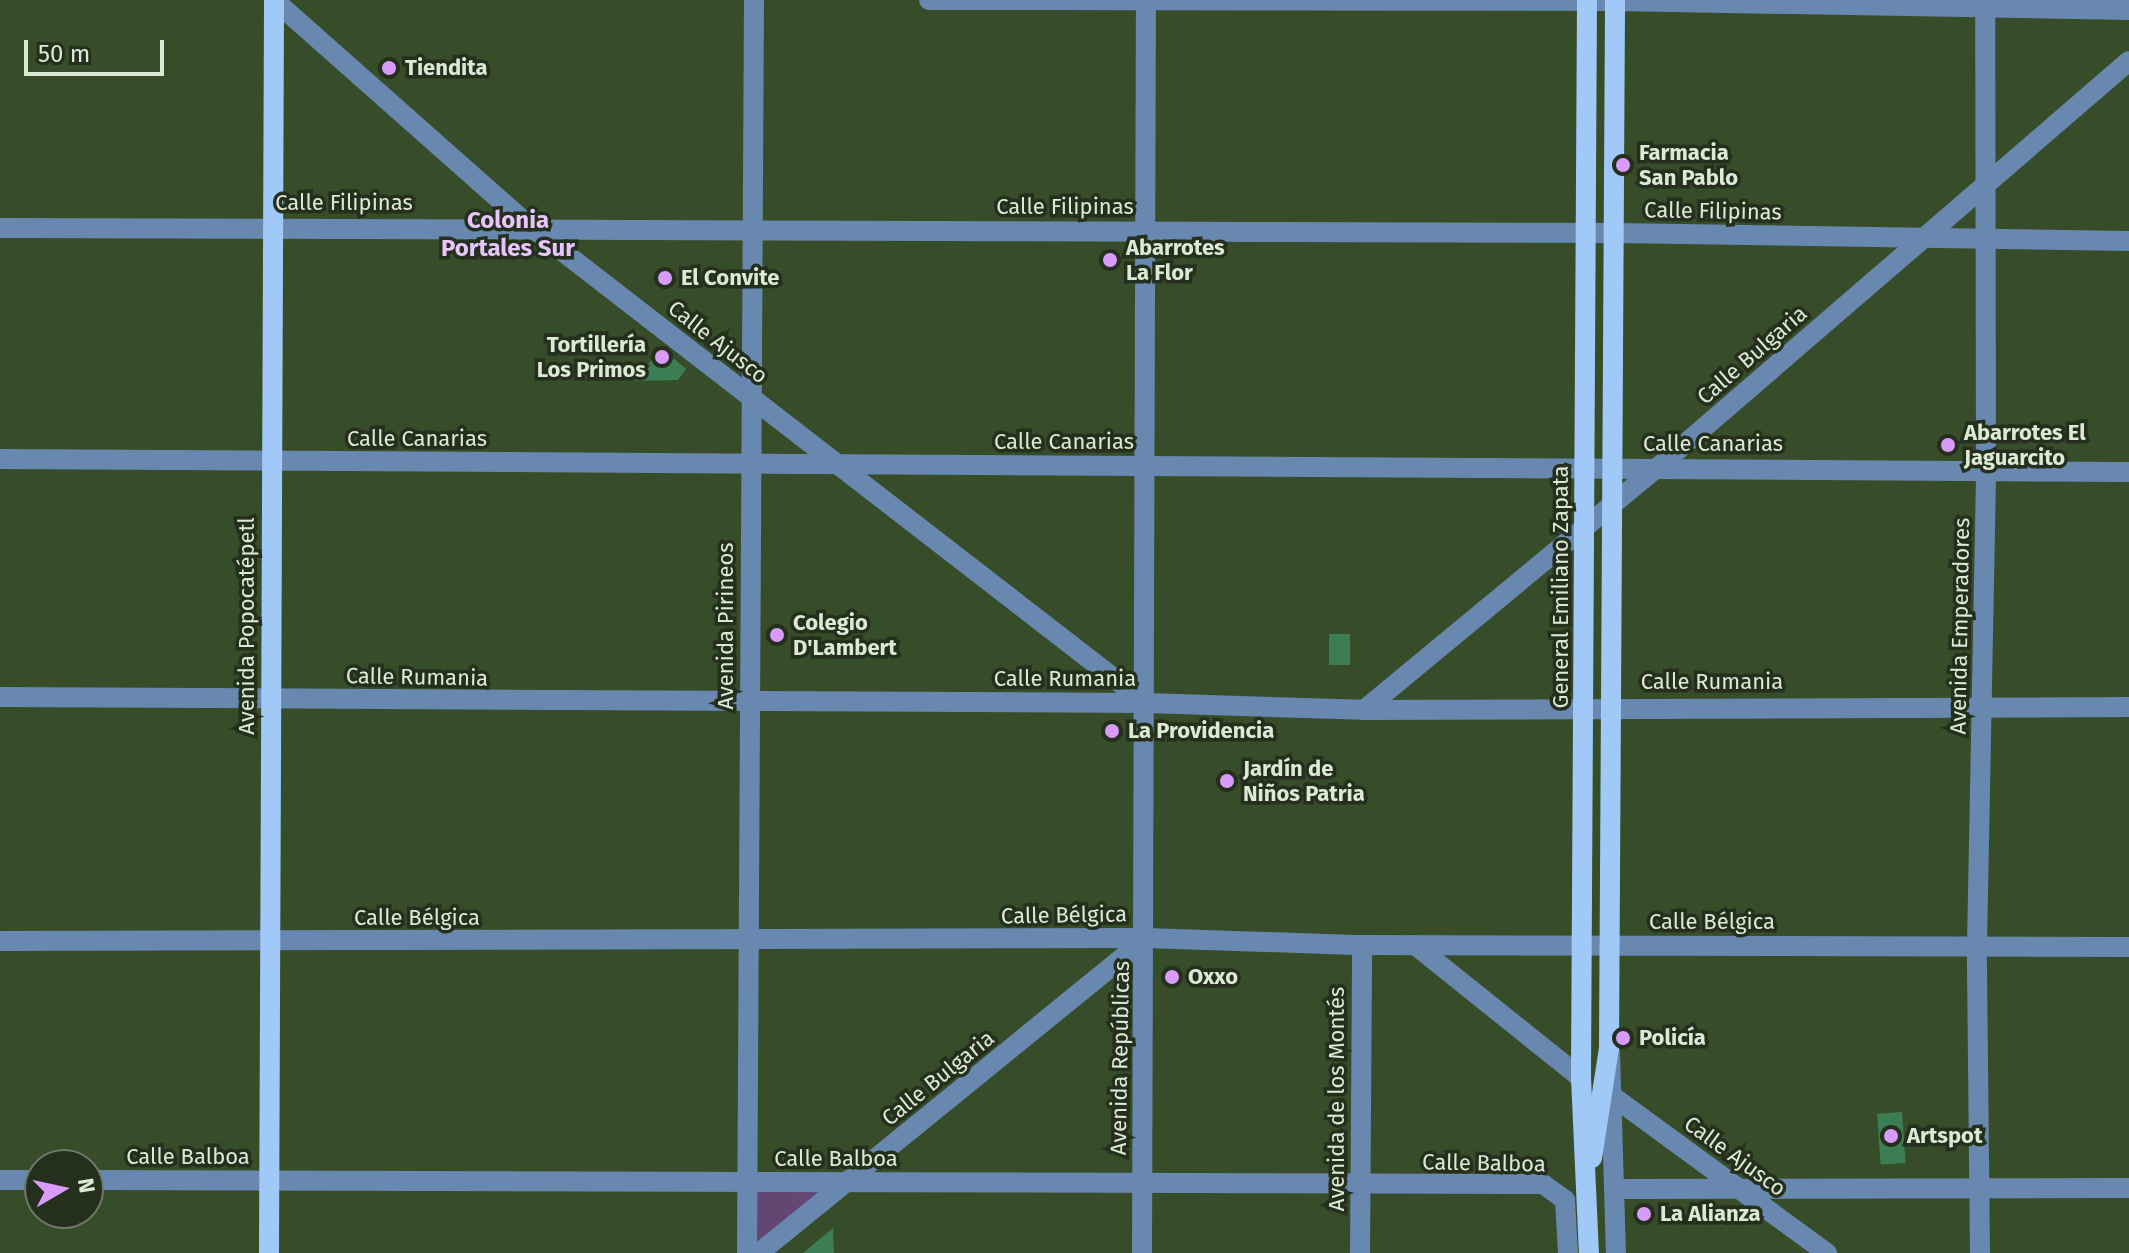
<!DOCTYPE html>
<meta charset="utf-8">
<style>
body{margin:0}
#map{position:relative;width:2129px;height:1253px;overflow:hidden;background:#374c28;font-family:"Fira Sans",sans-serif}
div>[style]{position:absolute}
.green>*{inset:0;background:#634772}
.building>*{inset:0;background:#3c7e53;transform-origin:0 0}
.minor>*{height:20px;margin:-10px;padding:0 10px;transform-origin:10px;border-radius:10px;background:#6888b0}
.major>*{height:20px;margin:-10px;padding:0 10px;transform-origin:10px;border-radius:10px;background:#a1c9f8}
.dots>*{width:22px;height:22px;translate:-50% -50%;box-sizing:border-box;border:4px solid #252f1e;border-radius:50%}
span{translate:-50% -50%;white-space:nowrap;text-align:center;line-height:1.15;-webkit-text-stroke:7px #252f1e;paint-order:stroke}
.poi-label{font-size:22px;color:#dce9d4;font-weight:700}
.left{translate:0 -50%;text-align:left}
.right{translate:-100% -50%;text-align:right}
.street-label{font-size:22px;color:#dce9d4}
.neighbourhood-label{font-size:24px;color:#e7c5fa;font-weight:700}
.north{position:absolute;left:24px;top:1149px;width:80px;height:80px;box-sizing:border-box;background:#252f1e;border:2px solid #6e7967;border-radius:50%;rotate:81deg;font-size:22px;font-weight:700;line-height:32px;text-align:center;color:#dce9d4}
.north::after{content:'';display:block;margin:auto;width:28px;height:36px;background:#d89bf8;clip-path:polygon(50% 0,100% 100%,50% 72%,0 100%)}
.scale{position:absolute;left:24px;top:40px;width:140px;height:36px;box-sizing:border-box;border:4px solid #dce9d4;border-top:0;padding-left:10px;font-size:24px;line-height:28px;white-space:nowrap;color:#dce9d4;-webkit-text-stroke:6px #252f1e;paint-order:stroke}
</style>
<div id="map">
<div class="green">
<i style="clip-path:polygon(750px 1183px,848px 1183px,747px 1253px)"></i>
</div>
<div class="building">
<i style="clip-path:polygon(661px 348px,686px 369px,678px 380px,635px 381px)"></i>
<i style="left:1329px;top:634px;width:21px;height:31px"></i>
<i style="left:1902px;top:1112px;width:51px;height:25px;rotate:86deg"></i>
<i style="clip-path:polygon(833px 1228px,834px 1253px,803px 1253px)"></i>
</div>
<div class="minor">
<i style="left:274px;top:0;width:343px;rotate:41.5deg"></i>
<i style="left:531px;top:227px;width:778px;rotate:37.74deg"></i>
<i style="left:929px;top:0;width:686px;rotate:0.08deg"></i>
<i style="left:1615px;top:1px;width:514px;rotate:1deg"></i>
<i style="left:0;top:228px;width:1614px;rotate:0.18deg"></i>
<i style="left:1614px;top:233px;width:515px;rotate:0.89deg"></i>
<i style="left:0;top:459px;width:2129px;rotate:0.35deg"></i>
<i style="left:0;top:697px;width:1146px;rotate:0.3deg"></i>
<i style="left:1146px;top:703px;width:218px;rotate:1.8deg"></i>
<i style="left:1364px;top:710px;width:765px;rotate:-0.22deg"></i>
<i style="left:1364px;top:710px;width:380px;rotate:-39.6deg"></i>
<i style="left:1657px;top:468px;width:623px;rotate:-40.77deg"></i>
<i style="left:0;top:941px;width:1146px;rotate:-0.15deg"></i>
<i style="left:1146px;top:938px;width:216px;rotate:1.9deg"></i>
<i style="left:1362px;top:945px;width:767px;rotate:0.15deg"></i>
<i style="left:1415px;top:945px;width:213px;rotate:38.7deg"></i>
<i style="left:1610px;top:1053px;width:200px;rotate:88.3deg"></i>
<i style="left:1615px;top:1098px;width:263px;rotate:36.2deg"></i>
<i style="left:0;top:1180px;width:40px"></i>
<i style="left:88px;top:1180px;width:1455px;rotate:0.16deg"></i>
<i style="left:1543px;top:1184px;width:27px;rotate:36deg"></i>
<i style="left:1565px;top:1200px;width:53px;rotate:86.8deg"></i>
<i style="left:1615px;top:1189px;width:514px;rotate:-0.11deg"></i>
<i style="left:747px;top:1253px;width:1253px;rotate:-89.68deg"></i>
<i style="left:759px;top:1253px;width:499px;rotate:-39.1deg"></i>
<i style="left:1142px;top:1253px;width:1253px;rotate:-89.82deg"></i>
<i style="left:1360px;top:1253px;width:308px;rotate:-89.6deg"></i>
<i style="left:1980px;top:1253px;width:306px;rotate:-90.6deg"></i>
<i style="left:1977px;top:947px;width:478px;rotate:-88.9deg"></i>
<i style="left:1986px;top:469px;width:469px;rotate:-90.1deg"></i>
</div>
<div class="major">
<i style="left:1587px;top:0;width:1078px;rotate:90.32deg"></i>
<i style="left:1581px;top:1078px;width:175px;rotate:87.4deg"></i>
<i style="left:1592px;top:1158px;width:111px;rotate:-81.2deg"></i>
<i style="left:1609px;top:1048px;width:1048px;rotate:-89.67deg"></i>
<i style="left:269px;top:1253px;width:1253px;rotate:-89.77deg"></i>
</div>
<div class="dots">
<i style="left:389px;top:68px;background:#d89bf8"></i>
<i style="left:1623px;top:165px;background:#d89bf8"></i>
<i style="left:1110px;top:260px;background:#d89bf8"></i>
<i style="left:665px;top:278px;background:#d89bf8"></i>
<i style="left:662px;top:357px;background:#d89bf8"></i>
<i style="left:1948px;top:445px;background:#d89bf8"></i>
<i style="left:777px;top:635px;background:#d89bf8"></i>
<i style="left:1112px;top:731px;background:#d89bf8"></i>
<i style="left:1227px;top:781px;background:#d89bf8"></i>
<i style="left:1172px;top:977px;background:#d89bf8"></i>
<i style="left:1623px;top:1038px;background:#d89bf8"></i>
<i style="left:1891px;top:1136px;background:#d89bf8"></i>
<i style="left:1644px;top:1214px;background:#d89bf8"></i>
</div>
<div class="poi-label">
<span class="left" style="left:405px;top:68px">Tiendita</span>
<span class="left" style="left:1639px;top:165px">Farmacia<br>San Pablo</span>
<span class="left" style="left:1126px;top:260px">Abarrotes<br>La Flor</span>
<span class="left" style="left:681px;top:278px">El Convite</span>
<span class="right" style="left:646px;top:357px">Tortillería<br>Los Primos</span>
<span class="left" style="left:1964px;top:445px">Abarrotes El<br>Jaguarcito</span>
<span class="left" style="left:793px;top:635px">Colegio<br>D'Lambert</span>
<span class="left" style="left:1128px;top:731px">La Providencia</span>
<span class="left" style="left:1243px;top:781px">Jardín de<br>Niños Patria</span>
<span class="left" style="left:1188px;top:977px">Oxxo</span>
<span class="left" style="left:1639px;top:1038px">Policía</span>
<span class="left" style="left:1907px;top:1136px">Artspot</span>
<span class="left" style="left:1660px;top:1214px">La Alianza</span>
</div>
<div class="street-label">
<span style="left:344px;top:203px">Calle Filipinas</span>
<span style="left:1065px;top:207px">Calle Filipinas</span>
<span style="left:1713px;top:211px;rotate:1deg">Calle Filipinas</span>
<span style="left:718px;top:342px;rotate:38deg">Calle Ajusco</span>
<span style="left:1752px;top:355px;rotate:-41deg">Calle Bulgaria</span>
<span style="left:417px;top:439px">Calle Canarias</span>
<span style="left:1064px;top:442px">Calle Canarias</span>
<span style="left:1713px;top:444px">Calle Canarias</span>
<span style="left:1561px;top:587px;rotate:-90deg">General Emiliano Zapata</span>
<span style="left:247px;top:626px;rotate:-90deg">Avenida Popocatépetl</span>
<span style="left:726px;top:626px;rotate:-90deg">Avenida Pirineos</span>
<span style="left:1960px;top:626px;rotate:-89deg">Avenida Emperadores</span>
<span style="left:417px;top:677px;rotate:1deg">Calle Rumania</span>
<span style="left:1065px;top:679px">Calle Rumania</span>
<span style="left:1712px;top:682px">Calle Rumania</span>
<span style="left:1064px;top:915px;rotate:-1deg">Calle Bélgica</span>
<span style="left:417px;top:918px">Calle Bélgica</span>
<span style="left:1712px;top:922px">Calle Bélgica</span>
<span style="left:1120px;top:1058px;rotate:-89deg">Avenida Repúblicas</span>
<span style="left:938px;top:1078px;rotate:-39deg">Calle Bulgaria</span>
<span style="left:1337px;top:1099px;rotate:-90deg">Avenida de los Montés</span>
<span style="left:1735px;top:1156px;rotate:36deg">Calle Ajusco</span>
<span style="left:188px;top:1157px">Calle Balboa</span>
<span style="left:836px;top:1159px">Calle Balboa</span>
<span style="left:1484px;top:1163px;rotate:1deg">Calle Balboa</span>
</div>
<div class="neighbourhood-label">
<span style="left:508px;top:235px">Colonia<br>Portales Sur</span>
</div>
<div class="north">N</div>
<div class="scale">50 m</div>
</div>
